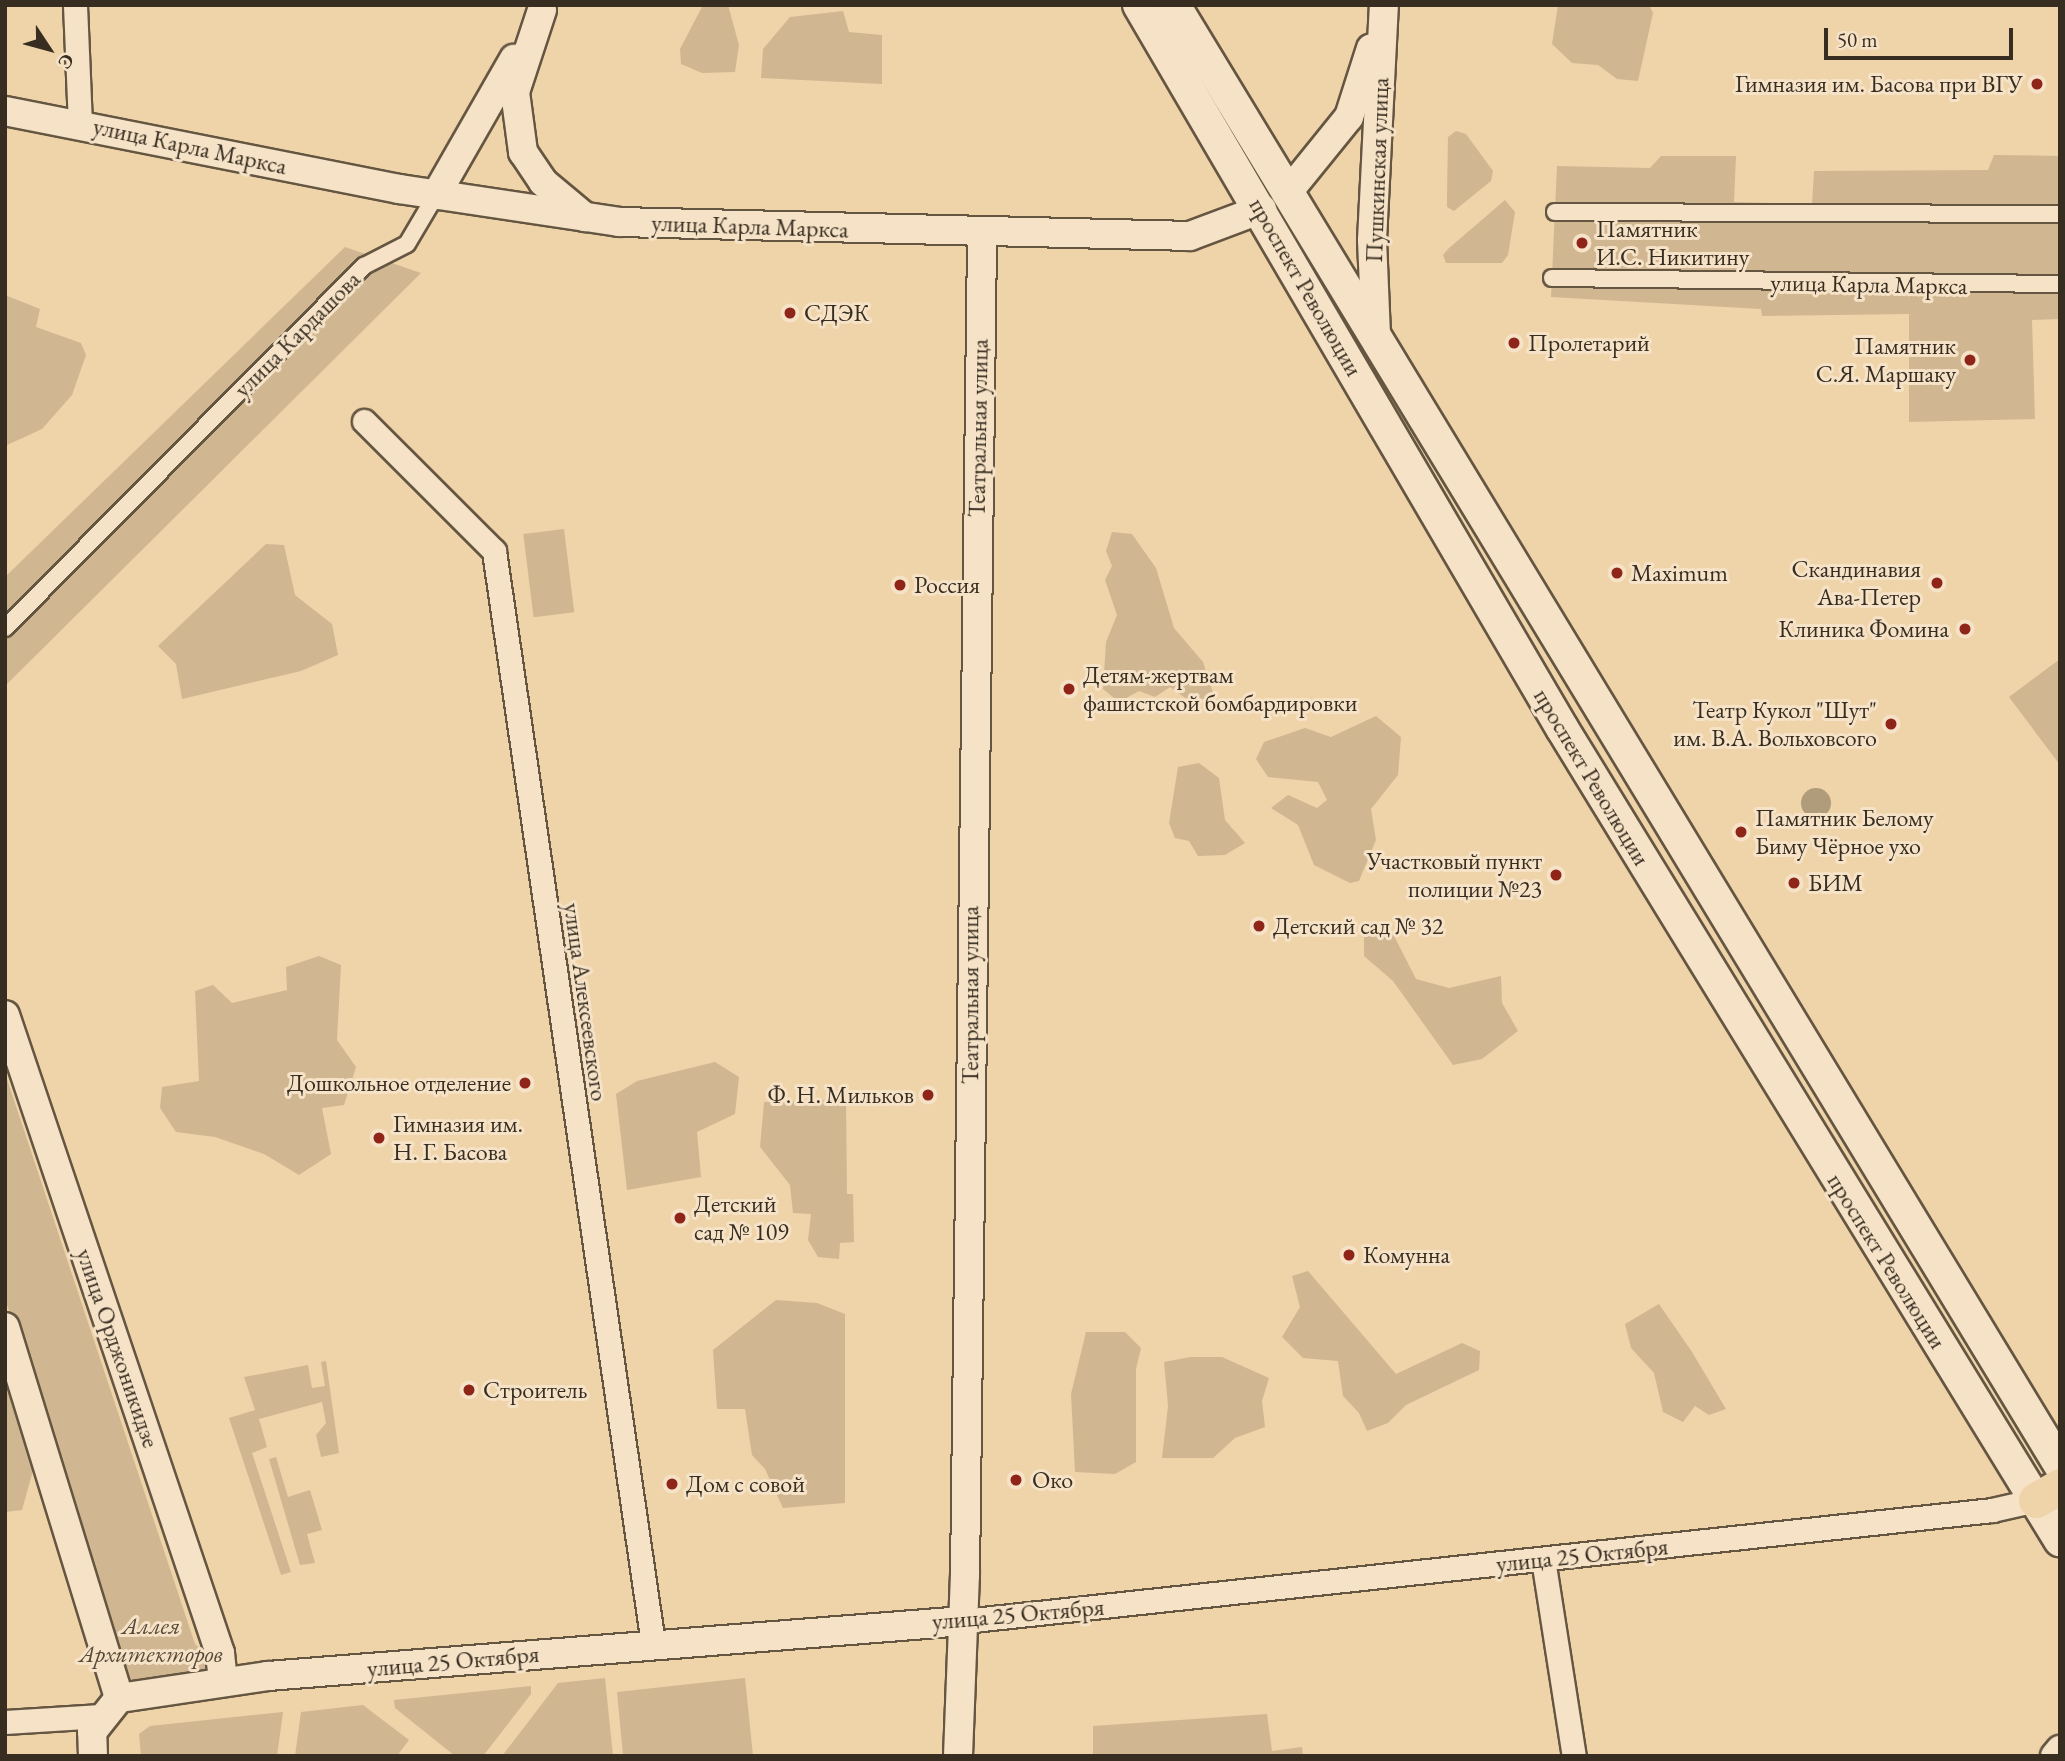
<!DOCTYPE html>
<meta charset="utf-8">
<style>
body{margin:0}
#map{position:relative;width:2065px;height:1761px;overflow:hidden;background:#efd3a9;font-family:"EB Garamond",serif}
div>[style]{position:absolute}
.green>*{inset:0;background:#d0b792;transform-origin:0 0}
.water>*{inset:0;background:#b09b7a}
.round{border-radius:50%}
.roads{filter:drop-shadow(2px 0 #655642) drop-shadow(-2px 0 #655642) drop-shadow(0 2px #655642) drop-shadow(0 -2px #655642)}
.pedestrian>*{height:16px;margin:-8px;padding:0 8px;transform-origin:8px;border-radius:8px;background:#f5e2c7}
.minor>*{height:23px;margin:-11.5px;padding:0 11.5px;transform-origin:11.5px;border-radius:11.5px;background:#f5e2c7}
.tertiary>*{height:28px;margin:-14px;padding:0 14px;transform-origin:14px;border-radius:14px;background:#f5e2c7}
.secondary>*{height:32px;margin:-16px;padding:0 16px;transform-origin:16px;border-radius:16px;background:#f5e2c7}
.primary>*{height:35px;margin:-17.5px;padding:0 17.5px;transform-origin:17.5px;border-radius:17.5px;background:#efd3a9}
.dots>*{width:19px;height:19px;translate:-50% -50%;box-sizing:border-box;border:4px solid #f5e2c7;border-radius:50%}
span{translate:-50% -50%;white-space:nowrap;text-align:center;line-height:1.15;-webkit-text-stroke:6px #f5e2c7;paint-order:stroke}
.poi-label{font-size:24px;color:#372d20}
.right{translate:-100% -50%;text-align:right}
.left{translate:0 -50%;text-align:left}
.street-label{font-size:24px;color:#372d20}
.park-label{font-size:24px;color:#564937;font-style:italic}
.frame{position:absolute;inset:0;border:7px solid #372d20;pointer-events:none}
.north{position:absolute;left:14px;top:14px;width:70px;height:70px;-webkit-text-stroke:5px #f5e2c7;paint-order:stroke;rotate:126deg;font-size:19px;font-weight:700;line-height:28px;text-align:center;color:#372d20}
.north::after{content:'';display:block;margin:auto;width:24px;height:32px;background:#372d20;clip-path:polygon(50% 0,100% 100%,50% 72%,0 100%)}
.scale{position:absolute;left:1824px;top:28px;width:189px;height:32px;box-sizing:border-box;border:4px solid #372d20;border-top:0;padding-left:9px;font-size:21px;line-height:24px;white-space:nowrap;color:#372d20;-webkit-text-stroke:5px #f5e2c7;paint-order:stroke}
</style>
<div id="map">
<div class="green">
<i style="clip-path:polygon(703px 5px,728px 5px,739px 45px,735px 72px,702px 73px,681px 64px,680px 49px)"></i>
<i style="clip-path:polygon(1558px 5px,1649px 5px,1653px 13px,1638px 81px,1617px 79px,1598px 65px,1572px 63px,1552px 44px)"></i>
<i style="clip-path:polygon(843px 11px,849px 32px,882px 35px,882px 84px,761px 78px,763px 49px,790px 17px)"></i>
<i style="clip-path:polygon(1456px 131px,1466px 134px,1493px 171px,1491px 181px,1454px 211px,1447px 207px,1447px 198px,1448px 137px)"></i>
<i style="clip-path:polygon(1994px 155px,2060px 156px,2060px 319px,2032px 320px,2035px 419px,1909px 422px,1909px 314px,1762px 316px,1761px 309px,1551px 297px,1557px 166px,1650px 168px,1661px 156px,1736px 156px,1734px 202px,1812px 204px,1814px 171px,1988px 170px)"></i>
<i style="clip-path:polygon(1505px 200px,1515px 212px,1508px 255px,1502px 263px,1446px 263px,1443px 255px,1448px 249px)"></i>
<i style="clip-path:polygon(345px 247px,421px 273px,5px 686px,5px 577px)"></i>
<i style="clip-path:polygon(5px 295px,40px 309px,36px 327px,81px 343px,86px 355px,72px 395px,42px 429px,5px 446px)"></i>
<i style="left:564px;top:529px;width:84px;height:41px;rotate:83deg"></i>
<i style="clip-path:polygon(1112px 532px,1132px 534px,1156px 568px,1174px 628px,1203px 662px,1214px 696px,1191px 702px,1170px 687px,1155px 697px,1139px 691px,1119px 702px,1103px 689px,1106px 642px,1117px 615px,1105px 580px,1112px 566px,1106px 551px)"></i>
<i style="clip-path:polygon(266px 544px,284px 545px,295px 595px,332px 624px,338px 655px,301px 671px,182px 699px,176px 664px,158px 646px)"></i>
<i style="clip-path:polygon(2060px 659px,2060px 765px,2009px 697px)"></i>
<i style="clip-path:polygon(1376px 716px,1401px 737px,1398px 775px,1371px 809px,1376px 840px,1359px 881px,1350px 883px,1314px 865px,1298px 825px,1271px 808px,1288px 795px,1317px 808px,1327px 800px,1318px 782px,1268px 777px,1256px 759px,1264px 742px,1305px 728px,1331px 737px)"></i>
<i style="clip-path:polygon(1199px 763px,1219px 778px,1225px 820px,1245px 843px,1225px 855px,1198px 856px,1189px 841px,1175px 838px,1169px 823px,1178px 767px)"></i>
<i style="clip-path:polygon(1364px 932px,1392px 932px,1416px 979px,1449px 988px,1501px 976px,1502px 1003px,1518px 1031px,1482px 1059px,1453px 1065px,1393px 981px,1364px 956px)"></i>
<i style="clip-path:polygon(319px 956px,341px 965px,337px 1040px,356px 1067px,344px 1105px,322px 1108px,331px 1154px,299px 1175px,264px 1154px,215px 1137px,176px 1132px,160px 1108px,162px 1087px,199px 1081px,195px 991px,213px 985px,232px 1003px,287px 990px,286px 967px)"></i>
<i style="clip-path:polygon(715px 1062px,739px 1077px,735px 1114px,697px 1132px,701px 1177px,627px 1190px,616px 1094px,637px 1081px)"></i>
<i style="clip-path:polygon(5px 1073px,195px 1644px,205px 1653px,205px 1670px,200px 1675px,129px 1684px,118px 1670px,5px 1298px)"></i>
<i style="clip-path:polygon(846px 1099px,847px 1194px,853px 1194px,854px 1242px,840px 1243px,839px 1259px,818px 1257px,808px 1240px,811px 1214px,793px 1213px,790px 1185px,760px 1147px,764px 1102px)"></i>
<i style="clip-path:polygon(1308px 1271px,1396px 1374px,1462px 1343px,1480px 1351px,1479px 1370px,1406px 1405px,1388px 1423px,1367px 1431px,1359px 1413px,1343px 1396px,1338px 1361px,1303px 1358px,1282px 1337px,1300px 1307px,1292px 1276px)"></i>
<i style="clip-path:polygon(776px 1300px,817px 1303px,845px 1314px,845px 1503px,783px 1508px,765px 1469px,752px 1455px,745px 1409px,717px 1409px,713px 1350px)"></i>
<i style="clip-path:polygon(1659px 1304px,1692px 1352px,1726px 1409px,1709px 1415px,1695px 1406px,1683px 1422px,1663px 1412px,1654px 1373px,1631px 1348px,1625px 1324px)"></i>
<i style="clip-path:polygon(1086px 1332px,1125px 1332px,1141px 1348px,1136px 1369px,1136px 1462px,1115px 1474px,1075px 1472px,1071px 1394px)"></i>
<i style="clip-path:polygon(1190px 1357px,1222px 1357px,1269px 1378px,1262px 1401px,1265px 1427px,1235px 1438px,1213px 1458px,1162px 1458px,1168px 1406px,1164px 1362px)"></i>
<i style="clip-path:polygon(326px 1361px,339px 1453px,321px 1457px,316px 1435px,326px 1423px,322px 1402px,259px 1419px,267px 1447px,252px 1453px,291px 1572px,281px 1575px,229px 1418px,255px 1410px,244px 1377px,308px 1365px,312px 1388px,325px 1386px,321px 1362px)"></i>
<i style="clip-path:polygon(5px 1370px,34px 1467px,22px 1510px,5px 1512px)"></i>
<i style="clip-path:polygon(276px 1457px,288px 1497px,310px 1490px,322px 1530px,307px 1534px,315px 1563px,300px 1565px,269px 1459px)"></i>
<i style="clip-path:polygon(605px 1678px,613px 1756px,502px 1756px,558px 1683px)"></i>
<i style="clip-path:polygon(745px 1678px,753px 1756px,623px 1756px,617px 1692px)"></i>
<i style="clip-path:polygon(531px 1686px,531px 1694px,483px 1756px,455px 1756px,395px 1708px,394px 1700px)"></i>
<i style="clip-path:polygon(363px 1705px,409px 1740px,397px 1756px,295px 1756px,301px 1712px)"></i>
<i style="clip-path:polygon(283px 1712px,277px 1756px,141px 1756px,139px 1734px,150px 1726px)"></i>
<i style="clip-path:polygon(1267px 1714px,1272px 1751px,1302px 1747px,1303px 1756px,1093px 1756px,1093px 1726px)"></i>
</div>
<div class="water">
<i class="round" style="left:1801px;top:788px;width:30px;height:30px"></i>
</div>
<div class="roads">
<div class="pedestrian">
<i style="left:1555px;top:212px;width:505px;rotate:0.23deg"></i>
<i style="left:1552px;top:278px;width:508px;rotate:0.68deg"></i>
<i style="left:5px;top:628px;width:510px;rotate:-45.24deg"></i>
<i style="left:364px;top:266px;width:48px;rotate:-27.1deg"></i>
<i style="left:407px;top:244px;width:57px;rotate:-59.4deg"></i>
</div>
<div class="minor">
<i style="left:75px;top:5px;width:118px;rotate:87.6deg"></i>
<i style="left:364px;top:421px;width:184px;rotate:45deg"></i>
<i style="left:494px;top:551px;width:1104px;rotate:81.72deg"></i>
<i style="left:1543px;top:1559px;width:199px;rotate:81.1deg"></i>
<i style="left:964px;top:1621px;width:1034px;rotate:-6.16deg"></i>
<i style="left:1992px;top:1510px;width:45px;rotate:-12.8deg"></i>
<i style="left:5px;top:1722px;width:96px;rotate:-3.6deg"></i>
</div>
<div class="tertiary">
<i style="left:542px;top:10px;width:86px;rotate:108.2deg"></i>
<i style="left:515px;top:92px;width:61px;rotate:82.4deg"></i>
<i style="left:523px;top:152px;width:36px;rotate:56deg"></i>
<i style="left:543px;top:182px;width:55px;rotate:39.8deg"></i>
<i style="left:5px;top:111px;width:402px;rotate:11.2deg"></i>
<i style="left:399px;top:189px;width:222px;rotate:8.5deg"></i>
<i style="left:619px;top:222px;width:571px;rotate:1.4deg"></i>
<i style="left:1190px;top:236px;width:77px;rotate:-20.6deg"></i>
<i style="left:1289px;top:191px;width:95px;rotate:-51deg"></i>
<i style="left:1349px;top:117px;width:72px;rotate:-72.3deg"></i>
<i style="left:436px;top:195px;width:157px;rotate:-60.2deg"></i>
<i style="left:1376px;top:335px;width:95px;rotate:-92.4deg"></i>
<i style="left:1372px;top:240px;width:235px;rotate:-87.1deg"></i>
<i style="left:5px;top:1015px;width:673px;rotate:71.38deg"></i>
<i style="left:220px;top:1653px;width:29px;rotate:84deg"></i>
<i style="left:5px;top:1327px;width:388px;rotate:72.9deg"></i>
<i style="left:93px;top:1756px;width:24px;rotate:-92deg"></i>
<i style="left:92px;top:1732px;width:43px;rotate:-51.5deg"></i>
<i style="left:119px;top:1698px;width:151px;rotate:-8.4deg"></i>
<i style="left:268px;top:1676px;width:698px;rotate:-4.52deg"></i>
<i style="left:958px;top:1756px;width:181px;rotate:-87.8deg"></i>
<i style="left:965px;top:1575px;width:1341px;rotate:-89.27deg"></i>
<i style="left:2055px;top:1756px;width:8px;rotate:-50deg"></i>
</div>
<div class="secondary">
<i style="left:1139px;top:5px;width:838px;rotate:59.67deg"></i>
<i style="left:1562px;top:728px;width:953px;rotate:58.48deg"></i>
<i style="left:1174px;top:5px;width:1708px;rotate:58.75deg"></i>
</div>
<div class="primary">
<i style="left:2036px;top:1500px;width:28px;rotate:-30deg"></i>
</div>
</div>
<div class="dots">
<i style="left:2037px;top:84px;background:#8f2418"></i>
<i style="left:1582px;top:243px;background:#8f2418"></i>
<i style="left:790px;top:313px;background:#8f2418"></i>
<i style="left:1514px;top:343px;background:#8f2418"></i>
<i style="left:1970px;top:360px;background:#8f2418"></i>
<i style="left:1617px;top:573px;background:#8f2418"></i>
<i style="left:1937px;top:583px;background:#8f2418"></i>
<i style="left:900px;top:585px;background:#8f2418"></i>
<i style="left:1965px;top:629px;background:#8f2418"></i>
<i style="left:1069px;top:689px;background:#8f2418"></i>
<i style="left:1891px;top:724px;background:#8f2418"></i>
<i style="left:1741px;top:832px;background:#8f2418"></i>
<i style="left:1556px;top:875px;background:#8f2418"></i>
<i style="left:1794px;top:883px;background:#8f2418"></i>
<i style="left:1259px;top:926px;background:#8f2418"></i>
<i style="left:525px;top:1083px;background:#8f2418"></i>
<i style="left:928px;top:1095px;background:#8f2418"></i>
<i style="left:379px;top:1138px;background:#8f2418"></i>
<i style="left:680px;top:1218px;background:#8f2418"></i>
<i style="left:1349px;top:1255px;background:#8f2418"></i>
<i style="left:469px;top:1390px;background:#8f2418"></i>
<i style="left:1016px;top:1480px;background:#8f2418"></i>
<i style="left:672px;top:1484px;background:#8f2418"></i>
</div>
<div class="poi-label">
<span class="right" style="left:2023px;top:84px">Гимназия им. Басова при ВГУ</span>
<span class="left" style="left:1596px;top:243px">Памятник<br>И.С. Никитину</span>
<span class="left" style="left:804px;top:313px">СДЭК</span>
<span class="left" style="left:1528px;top:343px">Пролетарий</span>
<span class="right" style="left:1956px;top:360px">Памятник<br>С.Я. Маршаку</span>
<span class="right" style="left:1921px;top:583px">Скандинавия<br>Ава-Петер</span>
<span class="left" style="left:1631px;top:573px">Maximum</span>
<span class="left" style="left:914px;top:585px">Россия</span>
<span class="right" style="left:1949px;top:629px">Клиника Фомина</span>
<span class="left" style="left:1083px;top:689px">Детям-жертвам<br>фашистской бомбардировки</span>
<span class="right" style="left:1877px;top:724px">Театр Кукол "Шут"<br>им. В.А. Вольховсого</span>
<span class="left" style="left:1755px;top:832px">Памятник Белому<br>Биму Чёрное ухо</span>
<span class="right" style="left:1542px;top:875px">Участковый пункт<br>полиции №23</span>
<span class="left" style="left:1808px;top:883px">БИМ</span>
<span class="left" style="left:1273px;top:926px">Детский сад № 32</span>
<span class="right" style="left:511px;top:1083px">Дошкольное отделение</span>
<span class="right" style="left:914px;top:1095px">Ф. Н. Мильков</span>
<span class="left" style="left:393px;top:1138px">Гимназия им.<br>Н. Г. Басова</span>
<span class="left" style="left:694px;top:1218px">Детский<br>сад № 109</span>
<span class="left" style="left:1363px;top:1255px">Комунна</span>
<span class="left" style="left:483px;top:1390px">Строитель</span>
<span class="left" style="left:1032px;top:1480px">Око</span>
<span class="left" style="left:686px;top:1484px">Дом с совой</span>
</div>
<div class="street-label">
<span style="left:190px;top:146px;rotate:12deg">улица Карла Маркса</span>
<span style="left:1377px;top:170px;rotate:-88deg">Пушкинская улица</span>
<span style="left:750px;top:226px;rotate:2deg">улица Карла Маркса</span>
<span style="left:1869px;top:284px;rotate:1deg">улица Карла Маркса</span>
<span style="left:1306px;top:287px;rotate:60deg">проспект Революции</span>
<span style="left:297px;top:334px;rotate:-45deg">улица Кардашова</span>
<span style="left:978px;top:428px;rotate:-89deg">Театральная улица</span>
<span style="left:1592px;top:777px;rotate:59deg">проспект Революции</span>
<span style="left:970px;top:995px;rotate:-90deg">Театральная улица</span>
<span style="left:586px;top:1002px;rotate:82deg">улица Алексеевского</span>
<span style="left:1887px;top:1261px;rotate:58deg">проспект Революции</span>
<span style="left:118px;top:1348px;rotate:71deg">улица Орджоникидзе</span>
<span style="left:1582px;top:1555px;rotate:-6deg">улица 25 Октября</span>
<span style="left:1018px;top:1614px;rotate:-5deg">улица 25 Октября</span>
<span style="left:453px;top:1661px;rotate:-5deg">улица 25 Октября</span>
</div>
<div class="park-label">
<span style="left:151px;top:1640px">Аллея<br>Архитекторов</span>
</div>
<div class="frame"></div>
<div class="north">С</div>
<div class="scale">50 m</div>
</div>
